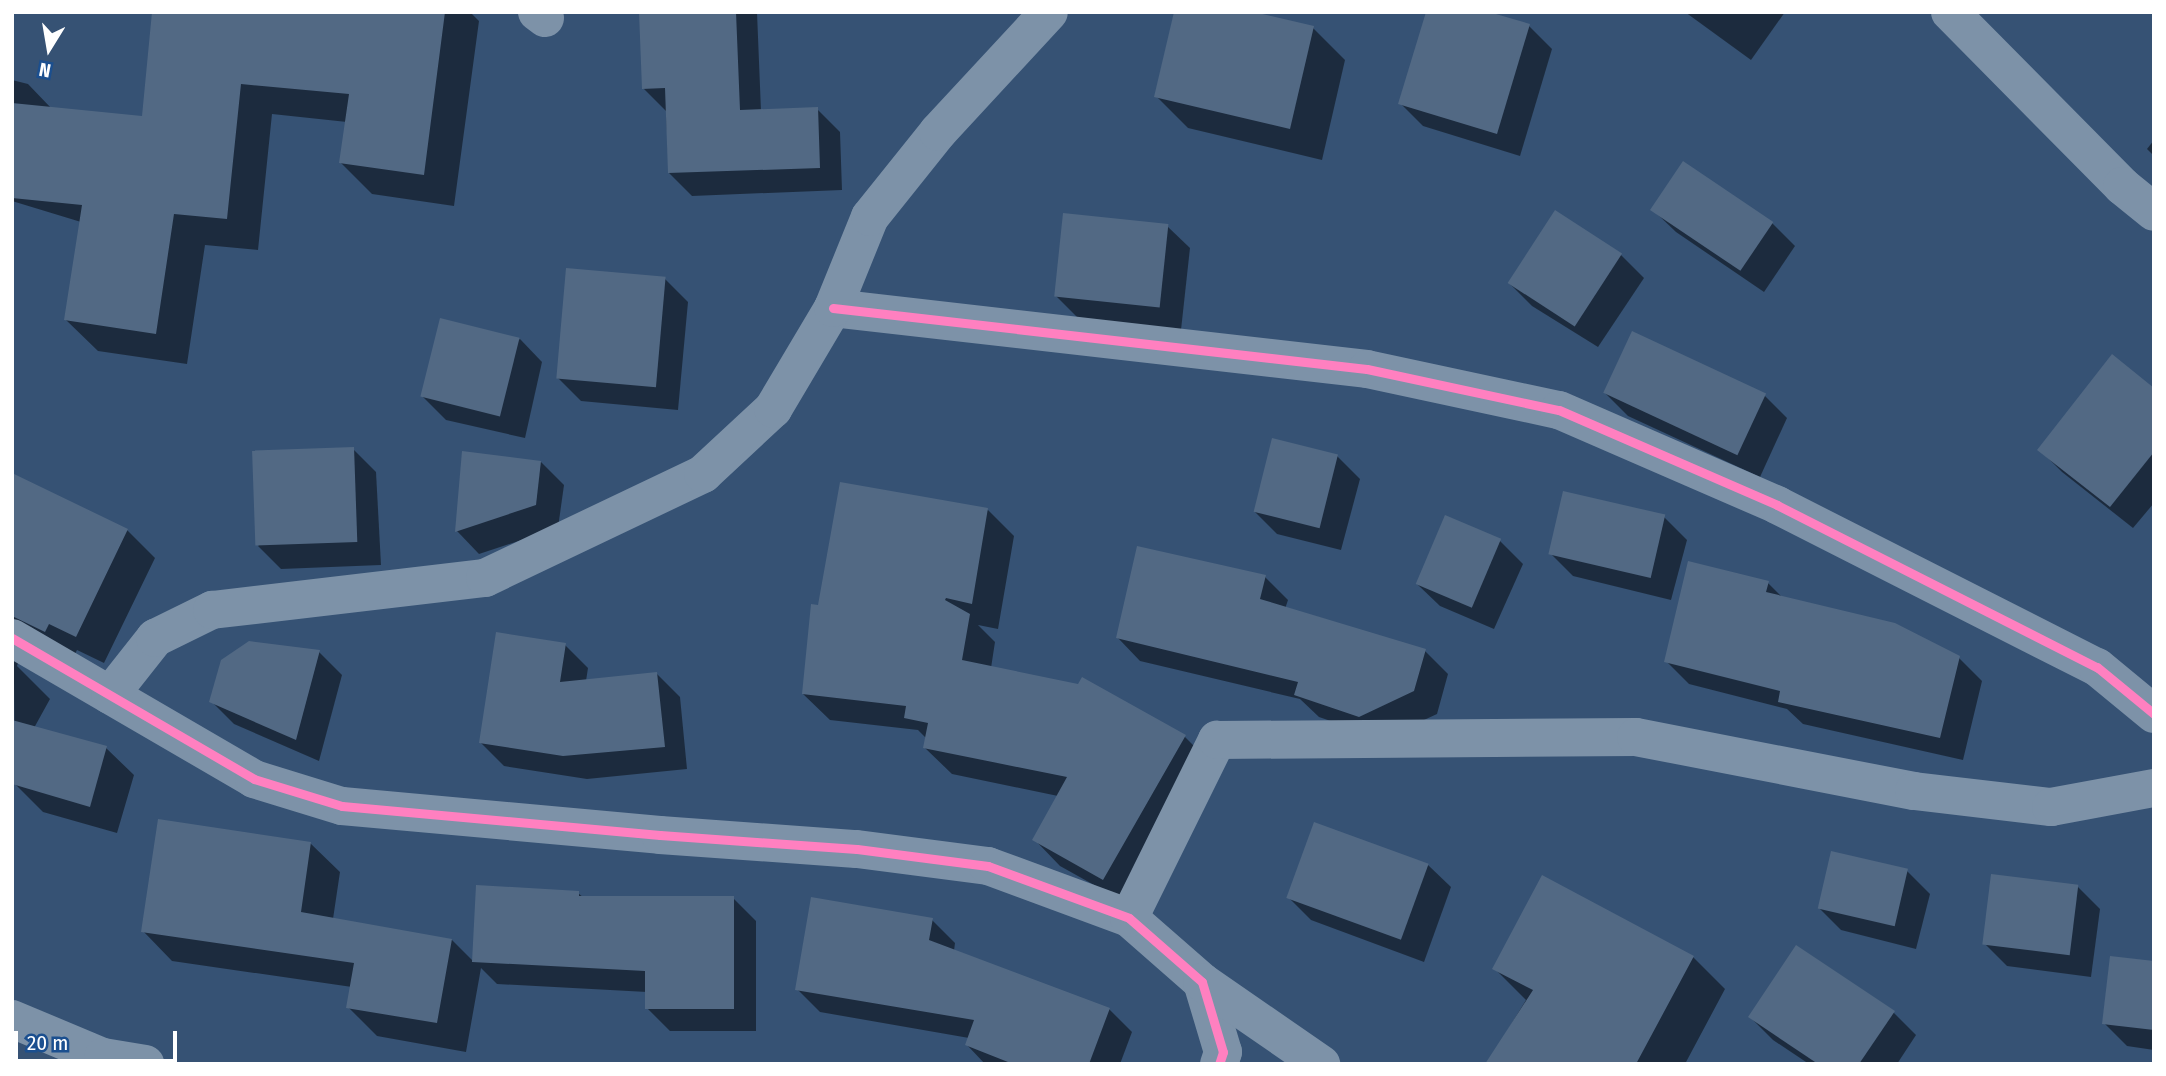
<!DOCTYPE html>
<style>
body{margin:0}
#map{position:relative;width:2166px;height:1076px;overflow:hidden;background:#365274;font-family:"Fira Sans Condensed",sans-serif}
div>[style]{position:absolute}
.shadow>*{inset:0;background:#0007}
.building>*{inset:0;background:#526984;transform-origin:0 0}
.street>*{height:38px;margin:-19px;padding:0 19px;transform-origin:19px;border-radius:19px;background:#7d92a8}
.cycleway>*{height:9px;margin:-4.5px;padding:0 4.5px;transform-origin:4.5px;border-radius:4.5px;background:#ff80c0}
span{translate:-50% -50%;white-space:nowrap;text-align:center;line-height:1.15;-webkit-text-stroke:7px #1b4f8f;paint-order:stroke}
.frame{position:absolute;inset:0;border:14px solid #fff;pointer-events:none}
.north{position:absolute;left:14px;top:14px;width:70px;height:70px;-webkit-text-stroke:5px #1b4f8f;paint-order:stroke;rotate:191deg;font-size:19px;font-weight:700;line-height:28px;text-align:center;color:#fff}
.north::after{content:'';display:block;margin:auto;width:24px;height:32px;background:#fff;clip-path:polygon(50% 0,100% 100%,50% 72%,0 100%)}
.scale{position:absolute;left:14px;top:1031px;width:163px;height:32px;box-sizing:border-box;border:4px solid #fff;border-top:0;padding-left:9px;font-size:21px;line-height:24px;white-space:nowrap;color:#fff;-webkit-text-stroke:5px #1b4f8f;paint-order:stroke}
</style>
<div id="map">
<div class="shadow">
<i style="clip-path:polygon(154px 12px,470px 12px,479px 21px,454px 206px,372px 194px,341px 163px,347px 122px,272px 114px,258px 250px,205px 245px,187px 364px,98px 351px,66px 320px,81px 222px,12px 201px,12px 80px,28px 84px,52px 109px,144px 118px)"></i>
<i style="clip-path:polygon(640px 12px,757px 12px,761px 111px,817px 109px,840px 132px,842px 190px,692px 196px,669px 173px,666px 111px,643px 88px)"></i>
<i style="clip-path:polygon(1483px 12px,1529px 26px,1552px 49px,1520px 156px,1423px 126px,1400px 103px)"></i>
<i style="clip-path:polygon(1685px 12px,1785px 12px,1751px 60px)"></i>
<i style="clip-path:polygon(1313px 28px,1345px 60px,1322px 160px,1188px 128px,1156px 96px)"></i>
<i style="clip-path:polygon(2154px 140px,2154px 156px,2147px 149px)"></i>
<i style="clip-path:polygon(1653px 210px,1772px 223px,1795px 246px,1764px 292px,1676px 232px)"></i>
<i style="clip-path:polygon(1167px 226px,1190px 248px,1181px 330px,1079px 319px,1056px 296px)"></i>
<i style="clip-path:polygon(1621px 255px,1644px 278px,1598px 347px,1532px 306px,1509px 283px)"></i>
<i style="clip-path:polygon(665px 279px,688px 302px,678px 410px,581px 401px,558px 378px)"></i>
<i style="clip-path:polygon(520px 339px,542px 362px,525px 438px,446px 420px,423px 397px)"></i>
<i style="clip-path:polygon(2154px 390px,2154px 503px,2133px 528px,2062px 472px,2039px 449px)"></i>
<i style="clip-path:polygon(1605px 393px,1765px 396px,1787px 418px,1760px 477px,1628px 416px)"></i>
<i style="clip-path:polygon(353px 449px,376px 472px,381px 565px,281px 569px,258px 546px)"></i>
<i style="clip-path:polygon(1337px 456px,1360px 479px,1341px 550px,1277px 534px,1254px 511px)"></i>
<i style="clip-path:polygon(541px 462px,564px 485px,558px 528px,479px 554px,457px 531px)"></i>
<i style="clip-path:polygon(12px 475px,127px 530px,155px 558px,104px 663px,77px 650px,73px 658px,21px 654px,17px 666px,50px 699px,34px 728px,106px 748px,134px 775px,117px 833px,43px 812px,15px 784px)"></i>
<i style="clip-path:polygon(988px 510px,1014px 536px,998px 629px,978px 625px,995px 642px,991px 668px,1185px 737px,1211px 763px,1130px 905px,1060px 866px,1034px 839px,1058px 796px,952px 774px,925px 748px,927px 739px,918px 730px,830px 720px,803px 694px,820px 607px)"></i>
<i style="clip-path:polygon(1664px 517px,1687px 540px,1671px 600px,1573px 576px,1550px 553px)"></i>
<i style="clip-path:polygon(1500px 541px,1523px 564px,1494px 629px,1440px 606px,1417px 584px)"></i>
<i style="clip-path:polygon(1265px 577px,1288px 600px,1285px 609px,1425px 651px,1448px 674px,1437px 714px,1383px 739px,1319px 717px,1300px 699px,1140px 661px,1118px 638px)"></i>
<i style="clip-path:polygon(1768px 583px,1783px 598px,1959px 658px,1982px 681px,1963px 760px,1803px 724px,1787px 709px,1689px 684px,1666px 661px)"></i>
<i style="clip-path:polygon(565px 645px,588px 668px,586px 681px,657px 674px,680px 697px,687px 769px,587px 779px,504px 766px,481px 743px)"></i>
<i style="clip-path:polygon(319px 652px,342px 675px,319px 761px,234px 724px,211px 701px)"></i>
<i style="clip-path:polygon(310px 843px,340px 872px,333px 919px,452px 940px,474px 962px,478px 887px,578px 893px,584px 898px,733px 898px,756px 921px,756px 1031px,670px 1031px,647px 1008px,647px 992px,497px 984px,481px 968px,466px 1052px,377px 1036px,348px 1007px,352px 987px,172px 961px,143px 931px)"></i>
<i style="clip-path:polygon(1428px 865px,1451px 887px,1424px 962px,1311px 920px,1288px 897px)"></i>
<i style="clip-path:polygon(1907px 871px,1930px 894px,1916px 949px,1841px 930px,1818px 907px)"></i>
<i style="clip-path:polygon(2077px 886px,2100px 909px,2091px 977px,2007px 966px,1984px 943px)"></i>
<i style="clip-path:polygon(932px 920px,955px 943px,954px 951px,1109px 1009px,1132px 1032px,1120px 1064px,985px 1064px,967px 1045px,969px 1038px,820px 1012px,797px 989px)"></i>
<i style="clip-path:polygon(1693px 957px,1725px 989px,1685px 1064px,1487px 1064px,1526px 1000px,1494px 968px)"></i>
<i style="clip-path:polygon(2154px 963px,2154px 1050px,2127px 1046px,2104px 1023px)"></i>
<i style="clip-path:polygon(1894px 1013px,1916px 1035px,1897px 1064px,1809px 1064px,1773px 1040px,1750px 1017px)"></i>
</div>
<div class="building">
<i style="clip-path:polygon(152px 12px,445px 12px,424px 175px,339px 163px,349px 94px,241px 84px,227px 219px,174px 214px,156px 334px,64px 320px,82px 205px,12px 198px,12px 103px,142px 116px)"></i>
<i style="clip-path:polygon(639px 12px,736px 12px,740px 110px,818px 107px,820px 168px,668px 173px,665px 88px,642px 89px)"></i>
<i style="clip-path:polygon(1174px 12px,1254px 12px,1314px 26px,1290px 129px,1154px 97px)"></i>
<i style="clip-path:polygon(1426px 12px,1489px 12px,1530px 24px,1497px 134px,1398px 104px)"></i>
<i style="left:1683px;top:161px;width:109px;height:59px;rotate:34deg"></i>
<i style="left:1555px;top:210px;width:80px;height:87px;rotate:33deg"></i>
<i style="left:1063px;top:213px;width:106px;height:84px;rotate:6deg"></i>
<i style="left:566px;top:268px;width:100px;height:111px;rotate:5deg"></i>
<i style="left:440px;top:318px;width:82px;height:81px;rotate:14deg"></i>
<i style="left:1632px;top:331px;width:148px;height:68px;rotate:25deg"></i>
<i style="clip-path:polygon(2112px 354px,2154px 388px,2154px 452px,2110px 507px,2037px 450px)"></i>
<i style="left:1272px;top:438px;width:68px;height:76px;rotate:14deg"></i>
<i style="left:354px;top:447px;width:95px;height:102px;rotate:88deg"></i>
<i style="clip-path:polygon(462px 451px,541px 461px,536px 505px,455px 532px)"></i>
<i style="clip-path:polygon(12px 473px,128px 529px,76px 637px,49px 624px,45px 632px,12px 616px)"></i>
<i style="clip-path:polygon(840px 482px,988px 508px,972px 604px,946px 598px,945px 600px,970px 614px,962px 660px,1078px 684px,1082px 677px,1186px 735px,1103px 880px,1032px 840px,1067px 777px,923px 748px,928px 723px,904px 718px,906px 706px,802px 694px,811px 604px,818px 605px)"></i>
<i style="left:1563px;top:491px;width:105px;height:65px;rotate:13deg"></i>
<i style="left:1445px;top:515px;width:61px;height:75px;rotate:23deg"></i>
<i style="clip-path:polygon(1137px 546px,1266px 575px,1260px 599px,1426px 649px,1414px 691px,1359px 717px,1294px 695px,1298px 682px,1116px 638px)"></i>
<i style="clip-path:polygon(1688px 561px,1769px 581px,1766px 592px,1895px 623px,1960px 656px,1940px 738px,1778px 702px,1780px 691px,1664px 662px)"></i>
<i style="clip-path:polygon(496px 632px,566px 643px,560px 682px,657px 672px,665px 747px,563px 756px,479px 743px)"></i>
<i style="clip-path:polygon(249px 641px,320px 650px,296px 740px,209px 702px,221px 660px)"></i>
<i style="clip-path:polygon(12px 720px,107px 746px,90px 807px,12px 784px)"></i>
<i style="clip-path:polygon(158px 819px,311px 842px,301px 912px,452px 939px,437px 1023px,346px 1008px,354px 963px,141px 932px)"></i>
<i style="left:1314px;top:822px;width:122px;height:81px;rotate:20deg"></i>
<i style="left:1831px;top:851px;width:79px;height:59px;rotate:13deg"></i>
<i style="left:1991px;top:874px;width:88px;height:71px;rotate:7deg"></i>
<i style="clip-path:polygon(1542px 875px,1694px 956px,1636px 1064px,1485px 1064px,1533px 990px,1492px 969px)"></i>
<i style="clip-path:polygon(476px 885px,579px 891px,579px 896px,734px 896px,734px 1009px,645px 1009px,645px 971px,472px 962px)"></i>
<i style="clip-path:polygon(811px 897px,933px 918px,929px 940px,1110px 1008px,1089px 1064px,1013px 1064px,965px 1045px,974px 1020px,795px 990px)"></i>
<i style="clip-path:polygon(1796px 945px,1895px 1011px,1859px 1064px,1818px 1064px,1748px 1017px)"></i>
<i style="clip-path:polygon(2110px 956px,2154px 961px,2154px 1030px,2102px 1024px)"></i>
</div>
<div class="street">
<i style="left:537px;top:12px;width:10px;rotate:37deg"></i>
<i style="left:1950px;top:12px;width:245px;rotate:45.3deg"></i>
<i style="left:2122px;top:186px;width:41px;rotate:39.1deg"></i>
<i style="left:833px;top:308px;width:537px;rotate:6.52deg"></i>
<i style="left:1367px;top:369px;width:196px;rotate:12.1deg"></i>
<i style="left:1559px;top:410px;width:238px;rotate:23.5deg"></i>
<i style="left:1777px;top:505px;width:359px;rotate:26.9deg"></i>
<i style="left:2097px;top:667px;width:74px;rotate:39.5deg"></i>
<i style="left:12px;top:638px;width:280px;rotate:30.2deg"></i>
<i style="left:254px;top:779px;width:92px;rotate:17.1deg"></i>
<i style="left:342px;top:806px;width:319px;rotate:5.2deg"></i>
<i style="left:660px;top:835px;width:197px;rotate:4.1deg"></i>
<i style="left:857px;top:849px;width:132px;rotate:7.4deg"></i>
<i style="left:988px;top:866px;width:150px;rotate:20.2deg"></i>
<i style="left:1129px;top:918px;width:97px;rotate:41.2deg"></i>
<i style="left:1202px;top:982px;width:73px;rotate:73.3deg"></i>
<i style="left:1223px;top:1052px;width:13px;rotate:108deg"></i>
<i style="left:110px;top:695px;width:73px;rotate:-51.7deg"></i>
<i style="left:155px;top:638px;width:64px;rotate:-26.2deg"></i>
<i style="left:212px;top:610px;width:275px;rotate:-6.7deg"></i>
<i style="left:485px;top:578px;width:242px;rotate:-25.5deg"></i>
<i style="left:703px;top:474px;width:96px;rotate:-42.9deg"></i>
<i style="left:773px;top:409px;width:117px;rotate:-59.3deg"></i>
<i style="left:833px;top:308px;width:98px;rotate:-67.9deg"></i>
<i style="left:870px;top:217px;width:109px;rotate:-51.3deg"></i>
<i style="left:938px;top:132px;width:163px;rotate:-47.2deg"></i>
<i style="left:1129px;top:918px;width:199px;rotate:-63.7deg"></i>
<i style="left:1217px;top:740px;width:419px;rotate:-0.4deg"></i>
<i style="left:1636px;top:737px;width:283px;rotate:11deg"></i>
<i style="left:1914px;top:791px;width:138px;rotate:6.7deg"></i>
<i style="left:2051px;top:807px;width:105px;rotate:-10.5deg"></i>
<i style="left:1202px;top:982px;width:145px;rotate:34.6deg"></i>
<i style="left:12px;top:1019px;width:99px;rotate:22.7deg"></i>
<i style="left:103px;top:1057px;width:43px;rotate:9.5deg"></i>
</div>
<div class="cycleway">
<i style="left:833px;top:308px;width:537px;rotate:6.52deg"></i>
<i style="left:1367px;top:369px;width:196px;rotate:12.1deg"></i>
<i style="left:1559px;top:410px;width:238px;rotate:23.5deg"></i>
<i style="left:1777px;top:505px;width:359px;rotate:26.9deg"></i>
<i style="left:2097px;top:667px;width:74px;rotate:39.5deg"></i>
<i style="left:12px;top:638px;width:280px;rotate:30.2deg"></i>
<i style="left:254px;top:779px;width:92px;rotate:17.1deg"></i>
<i style="left:342px;top:806px;width:319px;rotate:5.2deg"></i>
<i style="left:660px;top:835px;width:197px;rotate:4.1deg"></i>
<i style="left:857px;top:849px;width:132px;rotate:7.4deg"></i>
<i style="left:988px;top:866px;width:150px;rotate:20.2deg"></i>
<i style="left:1129px;top:918px;width:97px;rotate:41.2deg"></i>
<i style="left:1202px;top:982px;width:73px;rotate:73.3deg"></i>
<i style="left:1223px;top:1052px;width:13px;rotate:108deg"></i>
</div>
<div class="frame"></div>
<div class="north">N</div>
<div class="scale">20 m</div>
</div>
